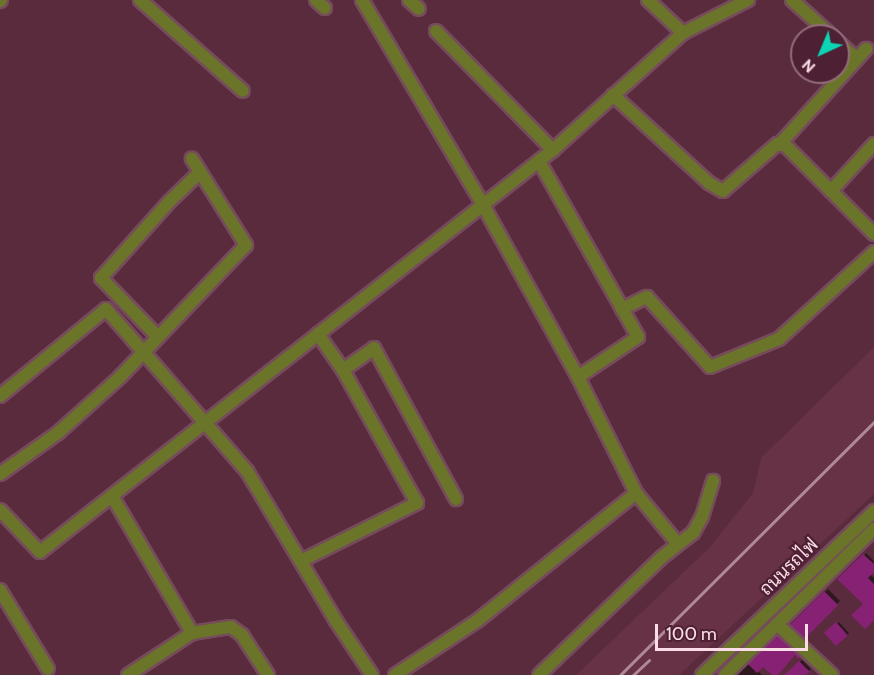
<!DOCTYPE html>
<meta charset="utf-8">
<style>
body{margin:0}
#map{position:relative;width:874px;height:675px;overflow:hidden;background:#592b3d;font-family:Cabin,Sarabun,sans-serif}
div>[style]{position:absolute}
.built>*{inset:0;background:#673146}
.shadow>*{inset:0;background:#0007;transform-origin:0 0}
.building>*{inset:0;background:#872174;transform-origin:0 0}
.roads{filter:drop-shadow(2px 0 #764b5c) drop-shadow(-2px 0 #764b5c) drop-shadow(0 2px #764b5c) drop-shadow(0 -2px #764b5c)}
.minor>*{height:12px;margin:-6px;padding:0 6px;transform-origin:6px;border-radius:6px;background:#6b7529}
.rail>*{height:3px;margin:-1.5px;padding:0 1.5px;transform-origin:1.5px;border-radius:1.5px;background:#af8997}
span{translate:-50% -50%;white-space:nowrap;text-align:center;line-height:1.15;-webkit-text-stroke:4.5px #4d2133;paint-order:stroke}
.street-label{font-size:18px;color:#fbdde7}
.north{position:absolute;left:790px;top:24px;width:60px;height:60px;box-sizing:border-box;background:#4d2133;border:2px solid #936c7b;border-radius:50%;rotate:224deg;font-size:16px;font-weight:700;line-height:24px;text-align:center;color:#fbdde7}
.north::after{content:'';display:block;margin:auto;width:21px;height:27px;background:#0cd5b5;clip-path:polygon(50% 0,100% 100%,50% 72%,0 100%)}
.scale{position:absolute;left:655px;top:624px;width:153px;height:27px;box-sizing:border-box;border:3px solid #fbdde7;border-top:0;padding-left:8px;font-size:18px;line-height:21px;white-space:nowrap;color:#fbdde7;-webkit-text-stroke:4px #4d2133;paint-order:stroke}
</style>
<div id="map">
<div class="built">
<i style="clip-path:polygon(874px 347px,874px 494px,679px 675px,576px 675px,710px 547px,753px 493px,761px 458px)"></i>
</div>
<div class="shadow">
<i style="clip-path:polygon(866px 553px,874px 561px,874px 570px,870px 574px,874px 578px,874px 618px,865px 603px,858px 562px)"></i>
<i style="left:828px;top:589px;width:17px;height:55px;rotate:45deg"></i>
<i style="left:839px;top:622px;width:15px;height:16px;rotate:48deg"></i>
<i style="clip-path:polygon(776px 633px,795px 653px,777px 675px,763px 665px,758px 671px,762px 675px,737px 675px)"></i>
<i style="clip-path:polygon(802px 660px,811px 669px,804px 675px,786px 675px)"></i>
</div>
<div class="building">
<i style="clip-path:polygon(863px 554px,874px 564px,874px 572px,868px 578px,874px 584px,874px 620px,865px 629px,851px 615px,863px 604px,837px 579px)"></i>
<i style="left:824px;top:591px;width:20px;height:52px;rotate:45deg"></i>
<i style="left:836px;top:622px;width:18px;height:16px;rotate:49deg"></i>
<i style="clip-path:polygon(780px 633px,802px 655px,798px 659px,795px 655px,778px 675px,772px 675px,763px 667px,757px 673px,747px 663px,771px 635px,774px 638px)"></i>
<i style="clip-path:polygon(799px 661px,810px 672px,806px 675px,784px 675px)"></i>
</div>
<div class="roads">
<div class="minor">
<i style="left:140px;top:0;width:137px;rotate:41.5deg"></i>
<i style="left:316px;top:0;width:12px;rotate:42deg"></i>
<i style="left:362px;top:0;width:238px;rotate:59.4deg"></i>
<i style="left:483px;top:205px;width:196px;rotate:61.1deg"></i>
<i style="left:578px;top:377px;width:130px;rotate:63.4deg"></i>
<i style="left:636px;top:493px;width:66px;rotate:50.5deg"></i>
<i style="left:409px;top:0;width:13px;rotate:42deg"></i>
<i style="left:648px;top:0;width:48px;rotate:43.3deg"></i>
<i style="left:792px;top:0;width:54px;rotate:42deg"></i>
<i style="left:0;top:1px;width:1px;rotate:-45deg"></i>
<i style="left:436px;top:31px;width:167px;rotate:45.5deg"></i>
<i style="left:838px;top:42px;width:25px;rotate:42deg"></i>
<i style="left:613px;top:95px;width:130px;rotate:42.5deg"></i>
<i style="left:709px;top:183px;width:16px;rotate:30deg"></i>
<i style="left:723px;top:191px;width:72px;rotate:-41deg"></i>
<i style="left:777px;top:144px;width:8px;rotate:7deg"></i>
<i style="left:785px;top:145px;width:126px;rotate:45deg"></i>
<i style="left:779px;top:145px;width:130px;rotate:-47.8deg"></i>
<i style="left:539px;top:161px;width:202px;rotate:60.6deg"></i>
<i style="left:638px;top:337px;width:72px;rotate:146.3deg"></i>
<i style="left:831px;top:191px;width:64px;rotate:-47.5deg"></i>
<i style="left:622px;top:309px;width:28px;rotate:-26deg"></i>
<i style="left:647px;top:297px;width:94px;rotate:48deg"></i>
<i style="left:710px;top:367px;width:74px;rotate:-22.1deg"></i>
<i style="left:779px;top:339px;width:129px;rotate:-42.5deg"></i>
<i style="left:158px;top:337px;width:82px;rotate:-134deg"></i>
<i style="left:101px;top:278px;width:102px;rotate:-48.2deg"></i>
<i style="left:169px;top:202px;width:43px;rotate:-44.1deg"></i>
<i style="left:343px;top:370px;width:38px;rotate:-35deg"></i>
<i style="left:374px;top:348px;width:172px;rotate:61.5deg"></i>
<i style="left:0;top:396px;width:137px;rotate:-39.4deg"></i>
<i style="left:106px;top:309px;width:215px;rotate:49deg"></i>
<i style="left:247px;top:471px;width:174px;rotate:59.3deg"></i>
<i style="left:336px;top:621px;width:65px;rotate:56.3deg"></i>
<i style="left:0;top:474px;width:72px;rotate:-35.4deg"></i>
<i style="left:59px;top:432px;width:82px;rotate:-42deg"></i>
<i style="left:120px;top:377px;width:182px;rotate:-46.3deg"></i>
<i style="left:246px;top:245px;width:102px;rotate:-122.1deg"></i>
<i style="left:112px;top:496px;width:159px;rotate:59.7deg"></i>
<i style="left:0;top:510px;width:58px;rotate:46.4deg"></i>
<i style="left:40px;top:552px;width:652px;rotate:-38.08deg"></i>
<i style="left:553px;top:150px;width:175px;rotate:-42deg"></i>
<i style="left:683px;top:33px;width:73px;rotate:-26.9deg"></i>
<i style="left:301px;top:561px;width:130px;rotate:-26.6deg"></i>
<i style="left:417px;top:503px;width:152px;rotate:-119.1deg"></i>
<i style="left:343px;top:370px;width:44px;rotate:-124.8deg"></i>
<i style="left:0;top:590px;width:92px;rotate:58.7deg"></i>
<i style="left:777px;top:624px;width:75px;rotate:42.8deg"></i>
<i style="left:128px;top:675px;width:77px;rotate:-33.3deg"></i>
<i style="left:192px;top:633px;width:39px;rotate:-9deg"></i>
<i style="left:231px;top:627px;width:14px;rotate:36deg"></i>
<i style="left:242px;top:635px;width:48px;rotate:57deg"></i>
<i style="left:395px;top:675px;width:98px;rotate:-33.4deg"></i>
<i style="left:477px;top:621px;width:204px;rotate:-38.8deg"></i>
<i style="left:539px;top:675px;width:170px;rotate:-43.8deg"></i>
<i style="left:662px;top:557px;width:39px;rotate:-38deg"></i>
<i style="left:693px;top:533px;width:18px;rotate:-61deg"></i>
<i style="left:702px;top:517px;width:38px;rotate:-73deg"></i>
<i style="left:702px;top:675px;width:238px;rotate:-43.6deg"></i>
<i style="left:725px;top:675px;width:209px;rotate:-44.4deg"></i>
</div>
</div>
<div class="rail">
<i style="left:620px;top:675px;width:359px;rotate:-44.9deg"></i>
<i style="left:633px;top:675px;width:22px;rotate:-43deg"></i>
</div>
<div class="street-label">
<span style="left:789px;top:567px;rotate:-44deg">ถนนรถไฟ</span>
</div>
<div class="north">N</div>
<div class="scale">100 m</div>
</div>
